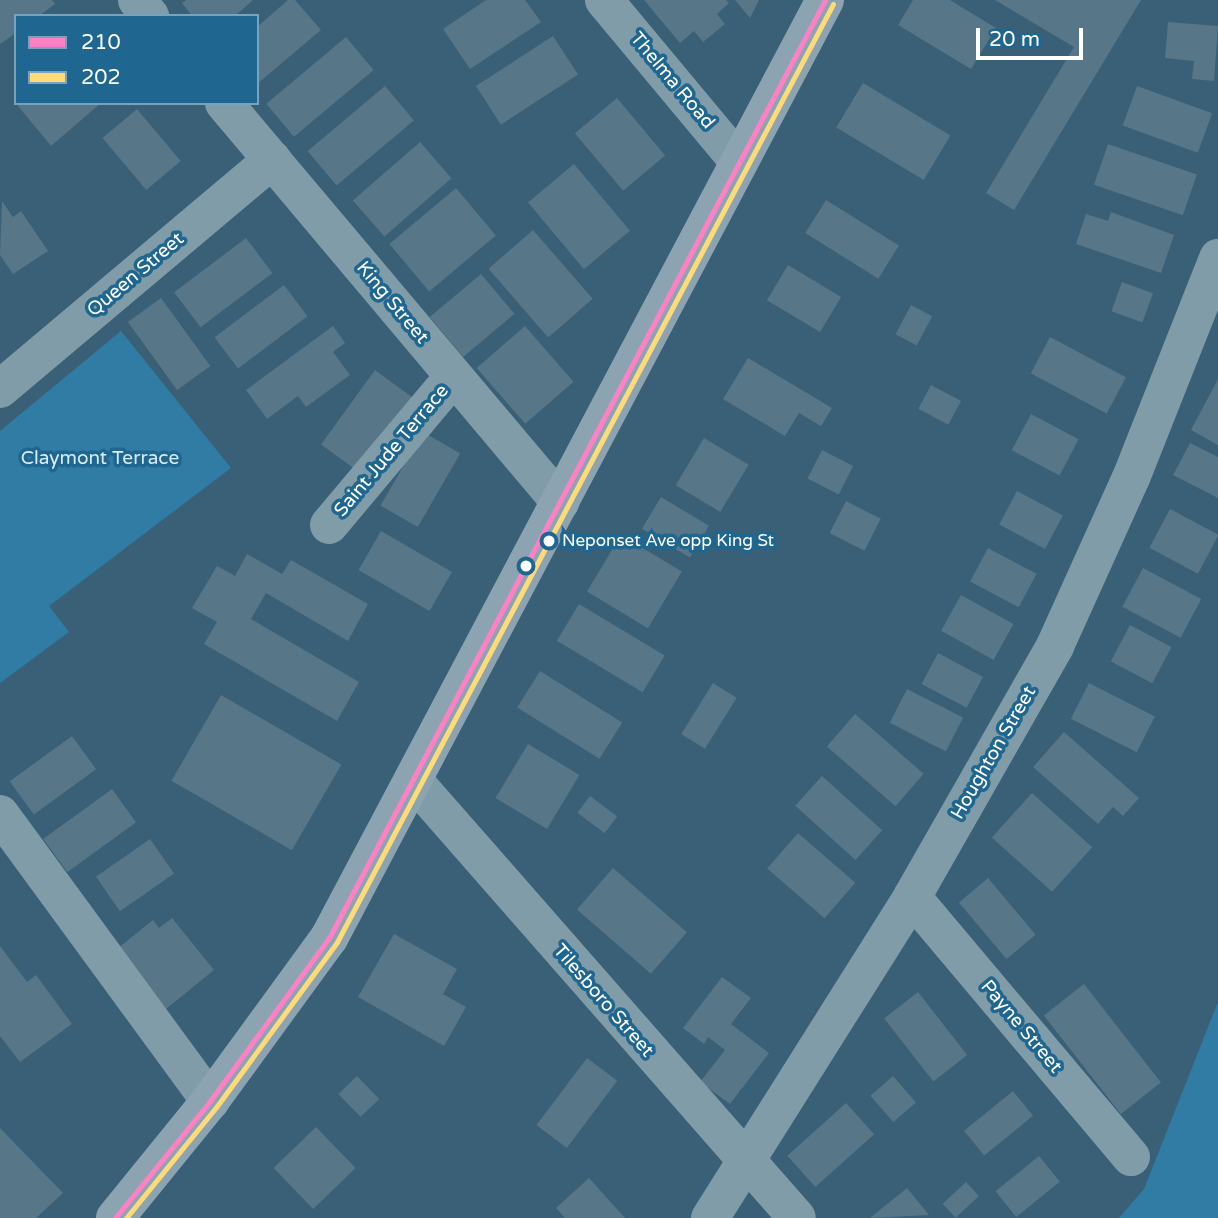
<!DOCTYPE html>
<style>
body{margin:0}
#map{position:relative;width:1218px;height:1218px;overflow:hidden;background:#396076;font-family:"Varela Round",sans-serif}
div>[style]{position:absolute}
.green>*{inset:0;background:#307ca5}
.building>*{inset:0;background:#577687;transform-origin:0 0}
.minor>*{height:38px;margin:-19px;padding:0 19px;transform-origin:19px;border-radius:19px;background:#809ca9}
.major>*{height:38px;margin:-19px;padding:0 19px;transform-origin:19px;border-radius:19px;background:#8ca4b2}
.bus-1>*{height:5px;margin:-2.5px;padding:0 2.5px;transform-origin:2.5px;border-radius:2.5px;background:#ff80c5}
.bus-2>*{height:5px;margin:-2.5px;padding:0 2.5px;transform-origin:2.5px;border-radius:2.5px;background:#ffdb78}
.dots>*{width:19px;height:19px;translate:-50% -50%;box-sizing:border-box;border:4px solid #1f6690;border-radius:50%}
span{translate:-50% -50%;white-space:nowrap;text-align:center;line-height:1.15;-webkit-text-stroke:7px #1f6690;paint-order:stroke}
.bus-label{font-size:17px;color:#fff}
.left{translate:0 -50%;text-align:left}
.street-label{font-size:19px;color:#fff}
.park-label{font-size:19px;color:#d5ecfa}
.legend{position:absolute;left:14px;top:14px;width:245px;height:91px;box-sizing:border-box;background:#1f6690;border:2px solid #79a3bc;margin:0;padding:9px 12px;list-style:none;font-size:21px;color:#fff}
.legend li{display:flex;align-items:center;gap:14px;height:35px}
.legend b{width:35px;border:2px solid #79a3bc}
.scale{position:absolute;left:976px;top:28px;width:107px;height:32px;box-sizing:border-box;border:4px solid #fff;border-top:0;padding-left:9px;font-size:21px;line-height:24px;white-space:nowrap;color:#fff;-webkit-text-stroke:5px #1f6690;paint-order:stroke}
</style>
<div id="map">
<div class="green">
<i style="clip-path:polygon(121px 331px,231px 468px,49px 606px,69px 632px,0 683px,0 431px)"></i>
<i style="clip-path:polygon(1218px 1002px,1218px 1218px,1119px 1218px,1144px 1189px)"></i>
</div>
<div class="building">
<i style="clip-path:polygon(0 0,52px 0,55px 4px,39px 16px,16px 16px,16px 33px,0 44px)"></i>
<i style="clip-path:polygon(186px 0,253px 0,235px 16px,192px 16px,182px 3px)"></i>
<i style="clip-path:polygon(288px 0,295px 0,321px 30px,257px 84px,257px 27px)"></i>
<i style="clip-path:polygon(486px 0,525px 0,541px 22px,470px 69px,443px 29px)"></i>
<i style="clip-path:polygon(644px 0,726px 0,729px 3px,717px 14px,725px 24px,703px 42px,694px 31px,680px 43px)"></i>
<i style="clip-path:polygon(735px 0,759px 0,750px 18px)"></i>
<i style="clip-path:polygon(913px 0,950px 0,996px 28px,971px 69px,898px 25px)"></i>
<i style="clip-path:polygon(995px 0,1141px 0,1014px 210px,986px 193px,1074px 47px)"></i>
<i style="clip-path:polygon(1168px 22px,1218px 26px,1214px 81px,1192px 79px,1194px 61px,1165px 58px)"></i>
<i style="left:553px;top:36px;width:46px;height:92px;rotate:57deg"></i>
<i style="left:346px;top:37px;width:43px;height:104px;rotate:50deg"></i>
<i style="left:863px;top:83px;width:102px;height:52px;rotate:31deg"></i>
<i style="left:385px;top:86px;width:45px;height:101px;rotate:50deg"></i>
<i style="left:1137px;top:86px;width:80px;height:42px;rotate:20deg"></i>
<i style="left:617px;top:98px;width:75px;height:55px;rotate:50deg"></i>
<i style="clip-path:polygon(21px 103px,101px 103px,51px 146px,18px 106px)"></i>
<i style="left:137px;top:109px;width:68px;height:45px;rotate:50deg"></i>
<i style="left:420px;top:142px;width:48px;height:89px;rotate:49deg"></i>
<i style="left:1108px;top:144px;width:94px;height:43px;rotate:19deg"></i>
<i style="left:574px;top:164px;width:87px;height:60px;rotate:50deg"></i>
<i style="left:456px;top:188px;width:62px;height:87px;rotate:50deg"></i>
<i style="left:826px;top:200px;width:86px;height:39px;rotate:32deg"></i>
<i style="clip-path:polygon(2px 201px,13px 217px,21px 211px,48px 251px,13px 274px,0 255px)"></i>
<i style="clip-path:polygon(1111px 212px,1174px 235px,1161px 273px,1076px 244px,1086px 214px,1108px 221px)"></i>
<i style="left:533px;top:230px;width:91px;height:59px;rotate:49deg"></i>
<i style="left:246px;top:238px;width:44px;height:90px;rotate:53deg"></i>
<i style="left:788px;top:265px;width:62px;height:41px;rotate:31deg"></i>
<i style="left:481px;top:274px;width:52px;height:67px;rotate:50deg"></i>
<i style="left:1122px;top:282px;width:33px;height:31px;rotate:20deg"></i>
<i style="left:284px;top:285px;width:39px;height:87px;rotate:53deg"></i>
<i style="left:161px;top:298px;width:84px;height:41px;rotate:54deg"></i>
<i style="left:911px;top:305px;width:24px;height:33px;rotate:28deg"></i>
<i style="clip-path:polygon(333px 326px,345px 343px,333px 352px,350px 375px,306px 407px,298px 396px,267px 419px,246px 390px)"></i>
<i style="left:525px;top:326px;width:74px;height:64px;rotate:49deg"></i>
<i style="left:1050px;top:337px;width:86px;height:41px;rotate:28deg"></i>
<i style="clip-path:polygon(748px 358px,832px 408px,821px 426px,799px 413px,785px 436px,723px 399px)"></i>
<i style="left:375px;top:370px;width:47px;height:92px;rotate:36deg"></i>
<i style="clip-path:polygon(1218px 379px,1218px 445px,1191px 430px)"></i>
<i style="left:931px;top:385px;width:34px;height:27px;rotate:28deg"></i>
<i style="left:1031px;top:414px;width:54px;height:41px;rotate:28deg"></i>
<i style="left:423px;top:432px;width:43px;height:85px;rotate:30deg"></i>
<i style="left:704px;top:438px;width:52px;height:55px;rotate:31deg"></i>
<i style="clip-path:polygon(1190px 443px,1218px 457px,1218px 498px,1173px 475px)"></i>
<i style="left:822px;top:450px;width:35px;height:32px;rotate:27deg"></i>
<i style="left:1017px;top:491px;width:52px;height:38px;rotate:28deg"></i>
<i style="left:661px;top:497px;width:56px;height:37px;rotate:31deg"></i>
<i style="left:846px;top:501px;width:39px;height:36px;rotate:27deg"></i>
<i style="left:1170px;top:509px;width:55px;height:44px;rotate:28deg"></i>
<i style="left:381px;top:531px;width:82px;height:45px;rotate:30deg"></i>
<i style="left:621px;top:535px;width:71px;height:66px;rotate:31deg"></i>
<i style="left:988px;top:548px;width:55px;height:38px;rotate:28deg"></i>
<i style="clip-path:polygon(247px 554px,282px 574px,291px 560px,368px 604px,348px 641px,266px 593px,251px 619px,359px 682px,337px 721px,204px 644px,217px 622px,192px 608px,217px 566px,235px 576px)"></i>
<i style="left:1143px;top:568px;width:66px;height:44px;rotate:28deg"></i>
<i style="left:961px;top:595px;width:60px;height:41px;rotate:29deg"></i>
<i style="left:579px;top:604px;width:100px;height:43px;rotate:31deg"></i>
<i style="left:1130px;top:625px;width:47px;height:41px;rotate:28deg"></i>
<i style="left:938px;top:653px;width:51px;height:35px;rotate:28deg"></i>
<i style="left:540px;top:671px;width:97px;height:43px;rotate:32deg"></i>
<i style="left:713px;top:683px;width:28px;height:60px;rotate:32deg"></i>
<i style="left:1089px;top:683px;width:74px;height:40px;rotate:27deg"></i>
<i style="left:907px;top:689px;width:63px;height:38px;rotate:27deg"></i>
<i style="left:221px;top:695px;width:139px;height:99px;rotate:30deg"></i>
<i style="left:855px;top:714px;width:91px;height:43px;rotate:41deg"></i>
<i style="clip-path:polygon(1064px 732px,1139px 798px,1123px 816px,1113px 807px,1098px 824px,1033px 767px)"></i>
<i style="left:72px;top:736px;width:41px;height:77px;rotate:54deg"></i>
<i style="left:528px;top:744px;width:60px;height:63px;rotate:31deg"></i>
<i style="left:822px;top:776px;width:81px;height:40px;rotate:42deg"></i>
<i style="left:112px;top:789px;width:41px;height:85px;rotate:54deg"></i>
<i style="left:1032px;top:793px;width:81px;height:60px;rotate:42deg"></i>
<i style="left:590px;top:796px;width:34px;height:21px;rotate:37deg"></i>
<i style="left:798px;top:833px;width:76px;height:47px;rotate:41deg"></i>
<i style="left:150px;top:839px;width:42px;height:66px;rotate:55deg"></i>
<i style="left:613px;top:868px;width:98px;height:55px;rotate:41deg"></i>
<i style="left:988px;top:878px;width:74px;height:38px;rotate:50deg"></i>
<i style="clip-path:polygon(172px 918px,214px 970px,166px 1009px,117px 949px,153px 920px,159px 928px)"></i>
<i style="clip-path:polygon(394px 934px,457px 969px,443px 994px,466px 1007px,444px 1046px,358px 997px)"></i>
<i style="clip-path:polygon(0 946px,27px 982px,36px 975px,72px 1024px,20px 1062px,0 1036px)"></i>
<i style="clip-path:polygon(722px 977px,751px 998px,731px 1024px,769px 1053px,730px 1104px,700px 1082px,725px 1050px,708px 1037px,704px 1044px,683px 1028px)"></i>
<i style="left:1084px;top:984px;width:125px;height:51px;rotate:52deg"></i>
<i style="left:918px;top:992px;width:80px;height:43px;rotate:52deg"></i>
<i style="left:587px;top:1058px;width:38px;height:84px;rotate:37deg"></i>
<i style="left:357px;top:1076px;width:32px;height:26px;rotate:46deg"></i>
<i style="left:893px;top:1076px;width:35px;height:30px;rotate:49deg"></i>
<i style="left:1013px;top:1091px;width:32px;height:63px;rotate:51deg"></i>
<i style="left:846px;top:1103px;width:42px;height:79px;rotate:48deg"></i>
<i style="left:316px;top:1127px;width:57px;height:59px;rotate:46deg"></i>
<i style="clip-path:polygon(0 1128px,63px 1193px,36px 1218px,0 1218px)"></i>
<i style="left:1039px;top:1156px;width:33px;height:56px;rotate:51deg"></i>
<i style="clip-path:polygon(589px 1178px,625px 1218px,565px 1218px,556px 1208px)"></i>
<i style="left:966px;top:1182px;width:19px;height:32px;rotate:47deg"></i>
<i style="clip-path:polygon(907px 1188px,929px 1215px,870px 1218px)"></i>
</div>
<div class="minor">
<i style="left:137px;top:0;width:21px;rotate:51deg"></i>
<i style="left:604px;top:0;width:211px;rotate:50.2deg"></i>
<i style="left:224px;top:103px;width:522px;rotate:49.9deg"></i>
<i style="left:0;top:389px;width:356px;rotate:-40.1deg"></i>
<i style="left:329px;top:525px;width:194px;rotate:-50deg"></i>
<i style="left:413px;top:780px;width:582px;rotate:48.76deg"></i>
<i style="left:0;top:814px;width:356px;rotate:53.8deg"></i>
<i style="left:912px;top:897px;width:340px;rotate:49.9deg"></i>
<i style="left:710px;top:1218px;width:379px;rotate:-57.8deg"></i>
<i style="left:912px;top:897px;width:289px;rotate:-60.3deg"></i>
<i style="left:1055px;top:646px;width:184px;rotate:-65.7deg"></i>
<i style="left:1131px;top:478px;width:237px;rotate:-68.4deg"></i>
</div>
<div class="major">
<i style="left:115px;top:1218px;width:151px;rotate:-50.9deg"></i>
<i style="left:210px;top:1101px;width:202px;rotate:-53.9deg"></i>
<i style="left:329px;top:938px;width:1061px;rotate:-62.13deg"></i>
</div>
<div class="bus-1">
<i style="left:115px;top:1218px;width:151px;rotate:-50.9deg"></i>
<i style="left:210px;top:1101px;width:202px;rotate:-53.9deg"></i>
<i style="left:329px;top:938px;width:1061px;rotate:-62.13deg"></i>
</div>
<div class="bus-2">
<i style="left:126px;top:1218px;width:144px;rotate:-50.9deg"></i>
<i style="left:217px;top:1106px;width:203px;rotate:-53.8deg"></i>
<i style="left:337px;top:942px;width:1061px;rotate:-62.13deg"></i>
</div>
<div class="dots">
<i style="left:549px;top:541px;background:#fff"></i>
<i style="left:526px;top:566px;background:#fff"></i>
</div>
<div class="bus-label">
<span class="left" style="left:562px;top:541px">Neponset Ave opp King St</span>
</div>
<div class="street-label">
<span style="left:672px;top:81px;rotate:50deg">Thelma Road</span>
<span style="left:136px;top:275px;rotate:-40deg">Queen Street</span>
<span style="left:392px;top:303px;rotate:50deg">King Street</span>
<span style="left:392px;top:451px;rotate:-50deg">Saint Jude Terrace</span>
<span style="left:994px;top:753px;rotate:-60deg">Houghton Street</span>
<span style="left:603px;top:1001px;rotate:49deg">Tilesboro Street</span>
<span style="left:1021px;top:1027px;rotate:50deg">Payne Street</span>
</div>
<div class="park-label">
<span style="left:100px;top:459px">Claymont Terrace</span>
</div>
<ul class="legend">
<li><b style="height:9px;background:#ff80c5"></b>210</li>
<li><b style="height:9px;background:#ffdb78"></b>202</li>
</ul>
<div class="scale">20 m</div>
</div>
